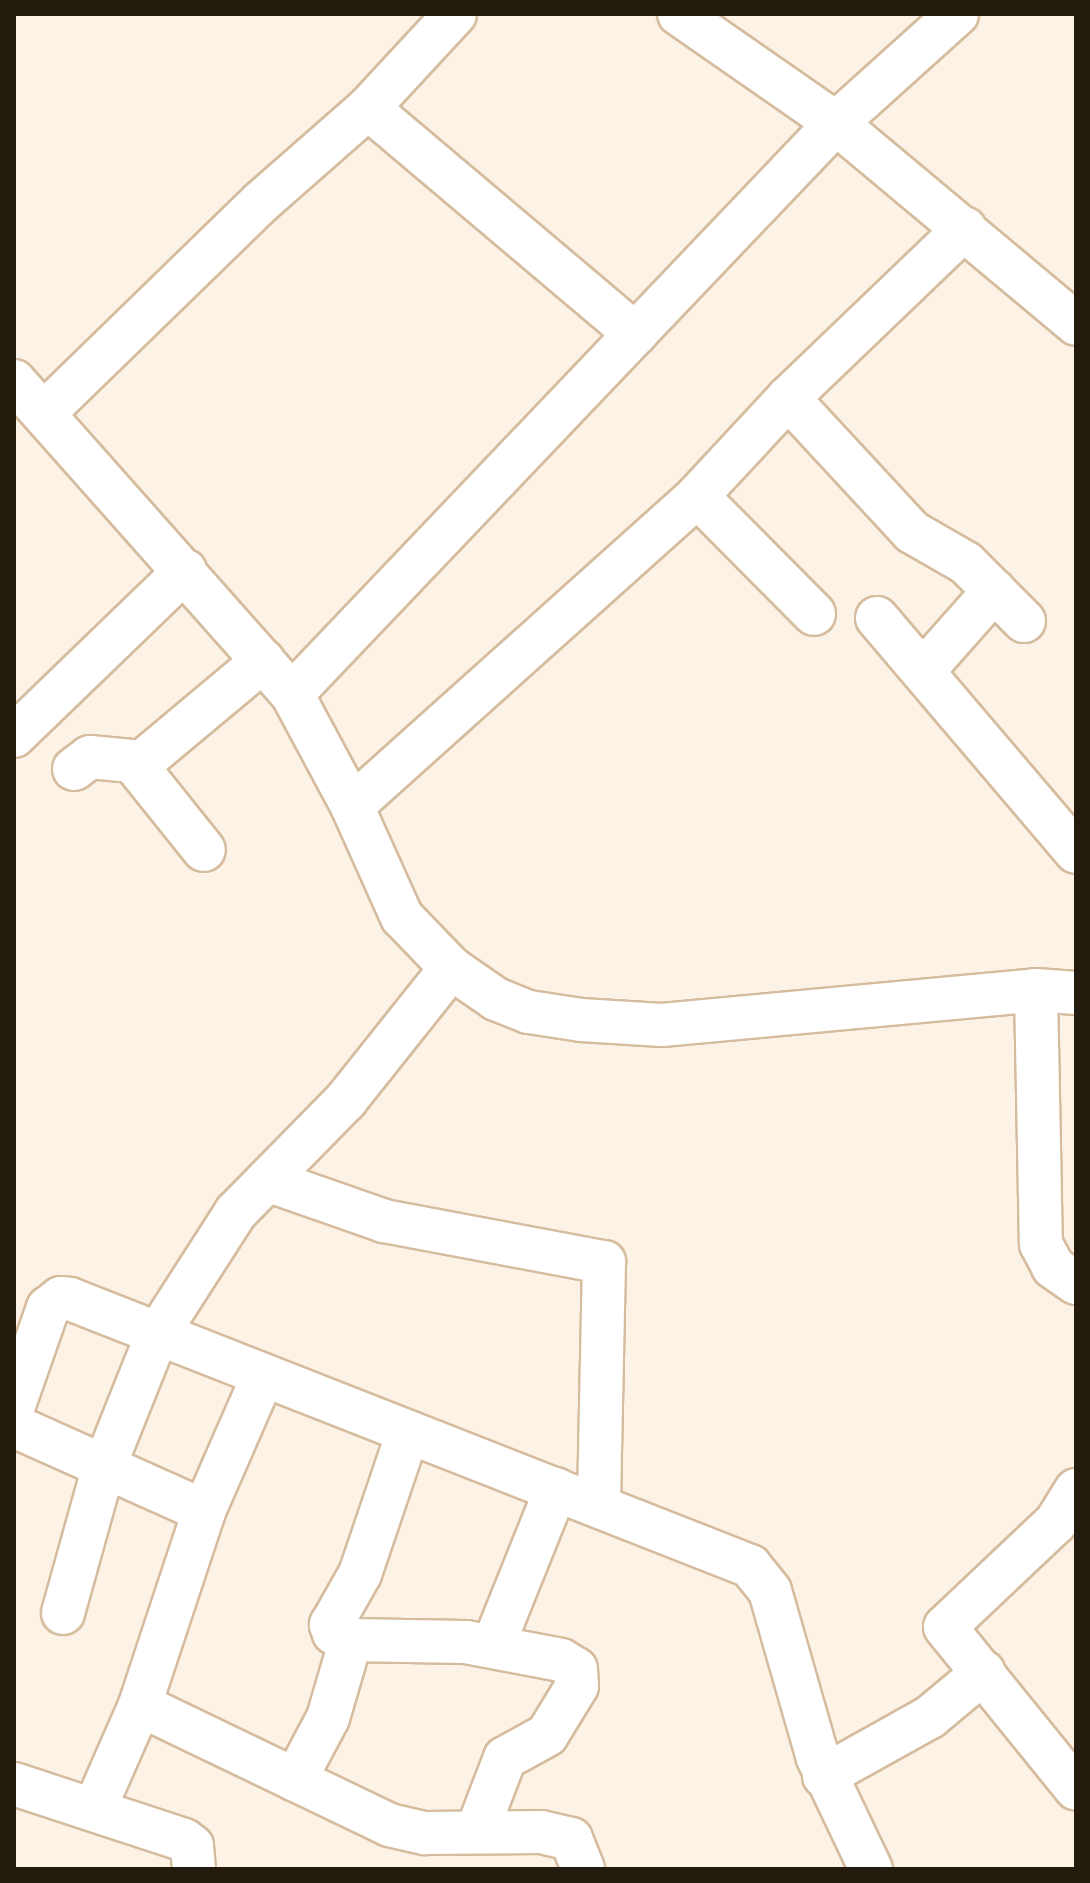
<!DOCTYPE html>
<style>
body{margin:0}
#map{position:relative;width:1090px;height:1883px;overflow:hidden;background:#fdf2e6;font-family:"DejaVu Sans",sans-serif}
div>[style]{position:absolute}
.roads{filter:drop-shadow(2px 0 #d5bc9e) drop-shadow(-2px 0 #d5bc9e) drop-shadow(0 2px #d5bc9e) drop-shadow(0 -2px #d5bc9e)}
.minor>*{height:42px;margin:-21px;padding:0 21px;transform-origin:21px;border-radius:21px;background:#fff}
span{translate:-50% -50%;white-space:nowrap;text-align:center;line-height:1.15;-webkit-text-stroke:6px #fff;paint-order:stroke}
.frame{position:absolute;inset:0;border:16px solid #241b0f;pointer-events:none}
</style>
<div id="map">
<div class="roads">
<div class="minor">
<i style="left:679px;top:14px;width:191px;rotate:34.8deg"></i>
<i style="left:836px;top:123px;width:313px;rotate:39.9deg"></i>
<i style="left:368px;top:108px;width:350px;rotate:40.2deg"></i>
<i style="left:14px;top:381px;width:419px;rotate:48.4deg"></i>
<i style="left:292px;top:694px;width:127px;rotate:61.8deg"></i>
<i style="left:352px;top:806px;width:122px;rotate:65.8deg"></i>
<i style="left:402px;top:917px;width:71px;rotate:46.1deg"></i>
<i style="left:451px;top:968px;width:55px;rotate:34.6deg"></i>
<i style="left:496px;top:999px;width:35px;rotate:22deg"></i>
<i style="left:529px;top:1012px;width:53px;rotate:8.7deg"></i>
<i style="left:581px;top:1020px;width:81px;rotate:3.5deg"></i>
<i style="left:662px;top:1025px;width:376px;rotate:-5.3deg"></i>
<i style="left:1036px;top:990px;width:40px;rotate:4.3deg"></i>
<i style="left:788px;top:398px;width:183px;rotate:47.2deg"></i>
<i style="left:912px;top:532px;width:62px;rotate:29.9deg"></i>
<i style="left:966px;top:563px;width:82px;rotate:45deg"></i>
<i style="left:44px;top:413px;width:303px;rotate:-44.2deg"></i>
<i style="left:261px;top:202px;width:142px;rotate:-41.3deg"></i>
<i style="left:368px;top:108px;width:128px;rotate:-47.2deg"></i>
<i style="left:697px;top:496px;width:166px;rotate:45.2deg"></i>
<i style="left:877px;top:618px;width:307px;rotate:49.6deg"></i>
<i style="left:924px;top:670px;width:106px;rotate:-48.5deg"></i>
<i style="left:292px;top:694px;width:789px;rotate:-46.39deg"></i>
<i style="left:836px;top:123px;width:163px;rotate:-42deg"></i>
<i style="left:14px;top:736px;width:238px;rotate:-44deg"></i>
<i style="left:135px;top:764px;width:110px;rotate:51.3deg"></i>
<i style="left:74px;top:769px;width:20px;rotate:-37deg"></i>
<i style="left:90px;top:757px;width:52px;rotate:5.5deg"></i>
<i style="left:142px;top:762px;width:158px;rotate:-39.9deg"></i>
<i style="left:352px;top:806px;width:464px;rotate:-41.9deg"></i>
<i style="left:697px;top:496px;width:134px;rotate:-47.1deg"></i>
<i style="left:788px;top:398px;width:245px;rotate:-43.8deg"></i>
<i style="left:1036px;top:990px;width:254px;rotate:88.9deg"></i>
<i style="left:1041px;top:1244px;width:26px;rotate:62deg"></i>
<i style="left:1053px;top:1267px;width:28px;rotate:35deg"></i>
<i style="left:270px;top:1181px;width:121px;rotate:19.3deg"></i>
<i style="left:384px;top:1221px;width:224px;rotate:10.6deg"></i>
<i style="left:604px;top:1262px;width:244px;rotate:91.2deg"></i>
<i style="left:14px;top:1405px;width:103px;rotate:-70.7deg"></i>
<i style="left:48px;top:1308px;width:16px;rotate:-38deg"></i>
<i style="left:61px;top:1298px;width:9px;rotate:6deg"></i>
<i style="left:70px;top:1299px;width:731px;rotate:21.44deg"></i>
<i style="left:750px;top:1566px;width:32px;rotate:51deg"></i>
<i style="left:770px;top:1591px;width:174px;rotate:74deg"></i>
<i style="left:818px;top:1758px;width:123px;rotate:64.5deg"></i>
<i style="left:14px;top:1426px;width:208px;rotate:24.1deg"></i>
<i style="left:1076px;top:1490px;width:39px;rotate:122deg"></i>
<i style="left:1055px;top:1523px;width:151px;rotate:136.6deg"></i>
<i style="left:945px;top:1627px;width:208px;rotate:51deg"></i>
<i style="left:63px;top:1613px;width:148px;rotate:-74.4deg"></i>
<i style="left:103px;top:1470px;width:145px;rotate:-68.2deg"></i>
<i style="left:157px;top:1335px;width:146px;rotate:-57.3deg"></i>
<i style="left:236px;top:1212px;width:157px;rotate:-45.5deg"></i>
<i style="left:346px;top:1100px;width:169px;rotate:-51.5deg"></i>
<i style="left:349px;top:1640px;width:117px;rotate:1deg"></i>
<i style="left:466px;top:1642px;width:97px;rotate:10.7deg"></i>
<i style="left:561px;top:1660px;width:17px;rotate:31deg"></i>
<i style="left:576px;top:1669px;width:17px;rotate:87deg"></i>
<i style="left:577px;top:1686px;width:57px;rotate:121.5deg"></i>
<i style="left:547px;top:1735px;width:48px;rotate:151.3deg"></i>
<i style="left:505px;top:1758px;width:78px;rotate:111deg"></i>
<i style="left:493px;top:1646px;width:169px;rotate:-68.1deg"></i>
<i style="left:140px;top:1705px;width:276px;rotate:25.7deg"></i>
<i style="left:389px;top:1825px;width:37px;rotate:13deg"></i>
<i style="left:425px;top:1833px;width:116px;rotate:-0.5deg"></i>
<i style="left:541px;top:1832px;width:31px;rotate:13deg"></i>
<i style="left:571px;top:1839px;width:32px;rotate:68deg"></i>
<i style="left:824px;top:1776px;width:121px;rotate:-29.1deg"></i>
<i style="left:930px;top:1717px;width:70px;rotate:-39.8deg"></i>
<i style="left:295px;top:1780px;width:70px;rotate:-62deg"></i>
<i style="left:328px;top:1718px;width:75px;rotate:-73.7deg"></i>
<i style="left:349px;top:1646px;width:6px;rotate:-90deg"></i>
<i style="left:349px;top:1640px;width:17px;rotate:-155deg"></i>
<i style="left:334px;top:1633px;width:9px;rotate:-111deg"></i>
<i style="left:331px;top:1625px;width:59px;rotate:-60.4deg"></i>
<i style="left:360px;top:1574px;width:150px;rotate:-71.3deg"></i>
<i style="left:14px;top:1784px;width:179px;rotate:18.2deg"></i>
<i style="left:184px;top:1840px;width:10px;rotate:37deg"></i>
<i style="left:192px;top:1846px;width:23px;rotate:85deg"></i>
<i style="left:94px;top:1810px;width:115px;rotate:-66.3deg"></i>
<i style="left:140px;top:1705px;width:204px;rotate:-71.7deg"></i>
<i style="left:204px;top:1511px;width:147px;rotate:-66.4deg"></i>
</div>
</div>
<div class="frame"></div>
</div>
